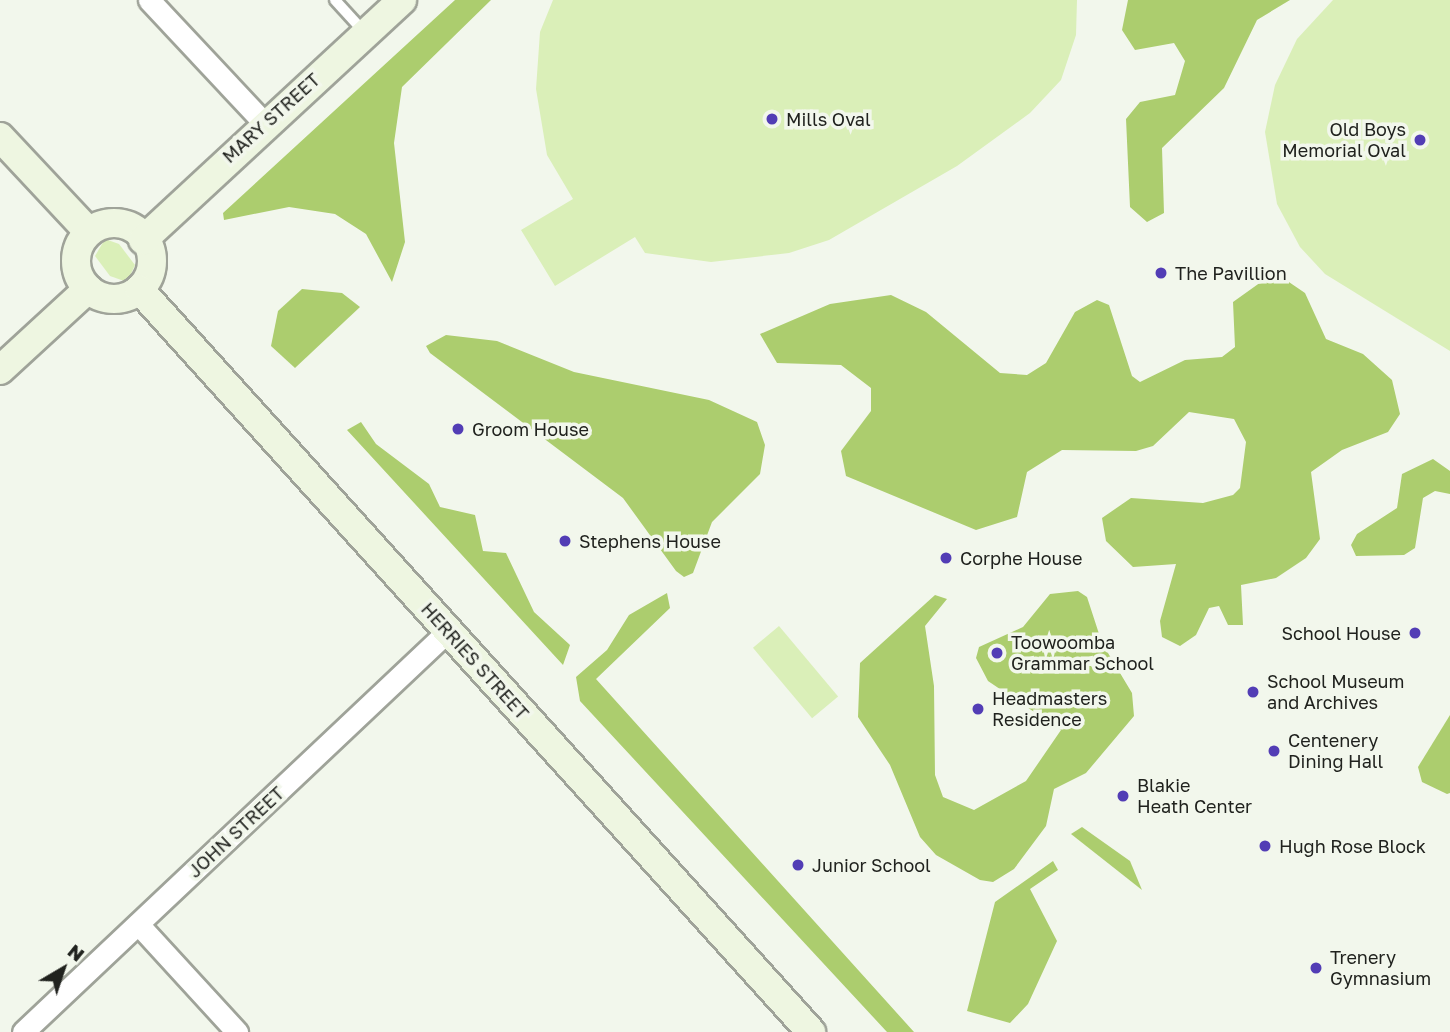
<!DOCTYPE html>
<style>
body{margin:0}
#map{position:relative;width:1450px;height:1032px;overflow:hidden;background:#f2f7ec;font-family:"Golos Text",sans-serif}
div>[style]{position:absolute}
.green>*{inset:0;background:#daefb8;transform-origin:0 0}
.forest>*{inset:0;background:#accd6e}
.roads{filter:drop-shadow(2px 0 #9fa399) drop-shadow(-2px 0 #9fa399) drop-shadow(0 2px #9fa399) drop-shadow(0 -2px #9fa399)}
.service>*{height:10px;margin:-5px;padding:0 5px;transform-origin:5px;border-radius:5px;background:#fff}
.minor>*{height:21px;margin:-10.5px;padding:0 10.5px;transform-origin:10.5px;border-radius:10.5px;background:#fff}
.secondary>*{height:28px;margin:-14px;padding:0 14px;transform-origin:14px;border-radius:14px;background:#eef6e1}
.secondary>.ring{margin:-14px;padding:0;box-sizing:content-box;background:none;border:28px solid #eef6e1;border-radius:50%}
.dots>*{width:19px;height:19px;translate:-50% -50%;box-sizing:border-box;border:4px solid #f2f7ec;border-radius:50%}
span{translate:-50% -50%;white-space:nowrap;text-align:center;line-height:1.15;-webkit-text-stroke:7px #f2f7ec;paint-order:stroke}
.street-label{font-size:18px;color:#20221e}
.poi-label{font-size:18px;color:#20221e}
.left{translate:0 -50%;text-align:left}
.right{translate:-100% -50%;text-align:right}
.north{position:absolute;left:28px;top:934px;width:70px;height:70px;-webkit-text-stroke:5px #f2f7ec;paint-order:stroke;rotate:39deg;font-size:19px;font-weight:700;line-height:28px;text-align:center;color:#20221e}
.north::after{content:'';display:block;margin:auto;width:24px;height:32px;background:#20221e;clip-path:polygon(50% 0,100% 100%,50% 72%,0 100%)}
</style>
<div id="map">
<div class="green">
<i style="clip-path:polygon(553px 0,1077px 0,1076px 35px,1061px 80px,1030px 113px,957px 166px,829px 240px,789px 253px,711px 262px,645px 253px,635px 237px,555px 286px,521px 230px,573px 199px,547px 155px,536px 89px,540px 32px)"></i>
<i style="clip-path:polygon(1333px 0,1450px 0,1450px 351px,1325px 274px,1300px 247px,1277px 204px,1265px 132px,1275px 85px,1297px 39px)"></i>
<i style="clip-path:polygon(105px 239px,119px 244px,135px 265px,127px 282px,110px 276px,95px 256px)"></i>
<i style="left:779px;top:626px;width:92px;height:34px;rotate:50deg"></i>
</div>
<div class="forest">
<i style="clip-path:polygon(455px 0,491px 0,402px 87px,394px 143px,405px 242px,392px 282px,366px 234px,335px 214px,289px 207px,224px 220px,223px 213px)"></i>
<i style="clip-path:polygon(1128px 0,1290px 0,1257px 20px,1224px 88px,1162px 148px,1164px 213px,1147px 222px,1130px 207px,1126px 119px,1140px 102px,1175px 95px,1185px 61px,1174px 43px,1135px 50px,1122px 30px)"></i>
<i style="clip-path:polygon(1283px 278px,1305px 293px,1326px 339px,1363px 354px,1392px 380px,1400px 414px,1388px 432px,1342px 450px,1311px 472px,1320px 539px,1306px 558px,1276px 578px,1241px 585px,1243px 625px,1228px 625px,1219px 606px,1209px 608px,1196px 635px,1180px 646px,1162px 637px,1160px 621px,1176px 564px,1133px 567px,1106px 541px,1102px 518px,1131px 498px,1203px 503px,1233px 495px,1240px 488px,1246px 442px,1234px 419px,1189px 412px,1153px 446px,1136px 451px,1062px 450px,1027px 472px,1017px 517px,976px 530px,846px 476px,841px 451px,871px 411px,871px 388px,841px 365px,777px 363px,760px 334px,830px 304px,891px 295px,926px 312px,1000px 373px,1027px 375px,1046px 363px,1075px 312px,1097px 300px,1109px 305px,1132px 376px,1140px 382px,1185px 360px,1222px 357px,1235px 347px,1233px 302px,1261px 282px)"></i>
<i style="clip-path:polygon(302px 289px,342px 293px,360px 307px,295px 368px,271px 346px,278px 311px)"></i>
<i style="clip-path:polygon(446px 335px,497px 341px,574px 372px,709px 400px,757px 422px,765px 445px,760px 474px,712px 522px,693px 573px,684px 577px,676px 571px,623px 498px,430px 353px,426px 346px)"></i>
<i style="clip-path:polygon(361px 422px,376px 444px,429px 484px,440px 507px,475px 515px,483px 551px,506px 553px,534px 612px,570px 645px,563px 665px,347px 430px)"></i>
<i style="clip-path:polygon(1433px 459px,1450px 471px,1450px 494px,1435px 491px,1423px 498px,1415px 548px,1404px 555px,1356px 556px,1351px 545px,1357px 534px,1397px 508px,1402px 474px)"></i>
<i style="clip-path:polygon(1078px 591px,1087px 597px,1102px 643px,1132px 693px,1134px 716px,1086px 773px,1054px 789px,1046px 826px,1014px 869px,993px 882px,980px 880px,936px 855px,920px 837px,890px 765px,858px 717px,860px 663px,935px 595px,947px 599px,925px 626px,934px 686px,935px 775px,943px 797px,974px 810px,1026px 781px,1061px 730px,988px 681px,976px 658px,979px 647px,1023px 627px,1050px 594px)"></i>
<i style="clip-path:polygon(667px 593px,670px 608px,596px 679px,914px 1032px,887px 1032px,580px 701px,576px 677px,607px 650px,629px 615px)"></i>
<i style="clip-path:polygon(1450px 715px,1450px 793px,1447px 794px,1422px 782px,1418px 767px)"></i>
<i style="clip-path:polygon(1082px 827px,1130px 861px,1142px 890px,1071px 834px)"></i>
<i style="clip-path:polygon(1053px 861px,1058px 870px,1030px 889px,1057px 941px,1028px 1004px,1010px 1023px,967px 1011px,995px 902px)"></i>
</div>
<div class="roads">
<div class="service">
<i style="left:335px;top:0;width:45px;rotate:47.7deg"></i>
</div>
<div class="minor">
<i style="left:149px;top:0;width:170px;rotate:46.9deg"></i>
<i style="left:138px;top:924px;width:147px;rotate:47.5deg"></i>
<i style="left:23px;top:1032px;width:584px;rotate:-43.34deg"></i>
</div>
<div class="secondary">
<i style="left:0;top:137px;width:130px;rotate:46.9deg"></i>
<i class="ring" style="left:76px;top:223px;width:48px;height:48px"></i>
<i style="left:143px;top:240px;width:353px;rotate:-42.8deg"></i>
<i style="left:139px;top:289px;width:1002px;rotate:47.87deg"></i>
<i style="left:0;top:370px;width:120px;rotate:-42.6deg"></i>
</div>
</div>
<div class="dots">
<i style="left:772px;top:119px;background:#523db5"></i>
<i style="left:1420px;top:140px;background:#523db5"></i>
<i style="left:1161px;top:273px;background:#523db5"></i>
<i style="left:458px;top:429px;background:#523db5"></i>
<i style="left:565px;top:541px;background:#523db5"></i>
<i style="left:946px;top:558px;background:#523db5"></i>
<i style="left:1415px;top:633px;background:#523db5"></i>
<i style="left:997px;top:653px;background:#523db5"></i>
<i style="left:1253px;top:692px;background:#523db5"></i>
<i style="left:978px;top:709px;background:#523db5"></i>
<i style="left:1274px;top:751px;background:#523db5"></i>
<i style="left:1123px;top:796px;background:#523db5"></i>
<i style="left:1265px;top:846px;background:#523db5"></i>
<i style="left:798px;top:865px;background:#523db5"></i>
<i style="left:1316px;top:968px;background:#523db5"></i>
</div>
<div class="street-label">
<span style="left:271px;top:118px;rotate:-42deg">MARY STREET</span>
<span style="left:475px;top:661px;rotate:48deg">HERRIES STREET</span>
<span style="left:236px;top:832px;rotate:-43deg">JOHN STREET</span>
</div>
<div class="poi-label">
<span class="left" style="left:786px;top:119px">Mills Oval</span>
<span class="right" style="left:1406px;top:140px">Old Boys<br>Memorial Oval</span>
<span class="left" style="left:1175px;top:273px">The Pavillion</span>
<span class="left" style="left:472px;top:429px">Groom House</span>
<span class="left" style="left:579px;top:541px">Stephens House</span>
<span class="left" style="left:960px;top:558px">Corphe House</span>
<span class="right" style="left:1401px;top:633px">School House</span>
<span class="left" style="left:1011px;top:653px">Toowoomba<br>Grammar School</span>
<span class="left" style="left:1267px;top:692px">School Museum<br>and Archives</span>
<span class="left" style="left:992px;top:709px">Headmasters<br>Residence</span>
<span class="left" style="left:1288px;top:751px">Centenery<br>Dining Hall</span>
<span class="left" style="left:1137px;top:796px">Blakie<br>Heath Center</span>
<span class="left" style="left:1279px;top:846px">Hugh Rose Block</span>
<span class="left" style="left:812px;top:865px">Junior School</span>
<span class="left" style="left:1330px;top:968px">Trenery<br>Gymnasium</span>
</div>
<div class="north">N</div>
</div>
